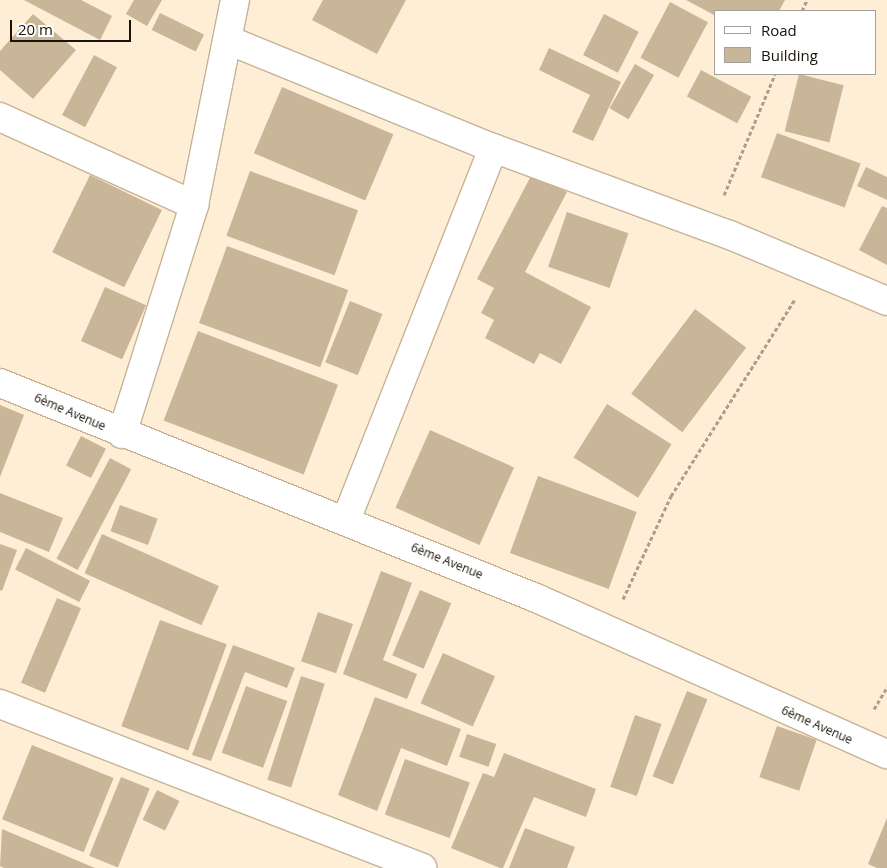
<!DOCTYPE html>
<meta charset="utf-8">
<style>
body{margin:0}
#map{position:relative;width:887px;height:868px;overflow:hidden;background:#fdeed5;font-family:"Open Sans",sans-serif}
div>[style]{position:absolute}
.building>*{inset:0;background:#c9b699;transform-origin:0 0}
.path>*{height:3px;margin-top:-1.5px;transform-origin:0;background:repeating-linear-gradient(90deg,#ab9f8b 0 4px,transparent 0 6.5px)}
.roads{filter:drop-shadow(1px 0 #c6b396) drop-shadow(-1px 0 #c6b396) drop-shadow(0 1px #c6b396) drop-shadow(0 -1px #c6b396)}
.minor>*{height:28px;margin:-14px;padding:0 14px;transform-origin:14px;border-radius:14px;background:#fff}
span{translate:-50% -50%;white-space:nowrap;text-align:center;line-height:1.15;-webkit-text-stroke:4.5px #fff;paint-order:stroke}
.street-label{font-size:12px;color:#191308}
.legend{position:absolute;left:714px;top:10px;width:162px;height:65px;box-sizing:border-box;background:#fff;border:1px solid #a3a19c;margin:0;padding:6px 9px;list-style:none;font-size:15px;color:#191308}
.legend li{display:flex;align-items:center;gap:10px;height:25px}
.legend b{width:25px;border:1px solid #a3a19c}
.scale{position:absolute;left:10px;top:20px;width:121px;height:22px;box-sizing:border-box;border:2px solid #191308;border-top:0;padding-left:6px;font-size:15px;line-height:18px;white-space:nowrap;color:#191308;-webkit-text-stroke:4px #fff;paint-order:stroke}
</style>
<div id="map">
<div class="building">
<i style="clip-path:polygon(24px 0,81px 0,112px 16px,100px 40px)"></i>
<i style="clip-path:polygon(134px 0,162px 0,147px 26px,126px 14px)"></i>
<i style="clip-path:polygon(323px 0,406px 0,377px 54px,312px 20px)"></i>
<i style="clip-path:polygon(686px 0,785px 0,779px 11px,716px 11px,716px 16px)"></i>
<i style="left:670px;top:2px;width:43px;height:63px;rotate:28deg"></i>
<i style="left:160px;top:13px;width:49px;height:19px;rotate:26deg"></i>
<i style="clip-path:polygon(33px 14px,76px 50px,33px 99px,0 70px,0 51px)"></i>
<i style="left:604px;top:14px;width:39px;height:46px;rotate:27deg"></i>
<i style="clip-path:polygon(549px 48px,621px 82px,593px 141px,572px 132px,590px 95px,539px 70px)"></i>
<i style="left:94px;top:55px;width:26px;height:68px;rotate:28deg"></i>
<i style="left:635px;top:64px;width:22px;height:51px;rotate:30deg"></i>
<i style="left:701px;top:70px;width:57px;height:30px;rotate:28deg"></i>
<i style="left:799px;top:74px;width:46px;height:59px;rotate:14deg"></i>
<i style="left:282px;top:87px;width:121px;height:72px;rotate:23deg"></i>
<i style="left:777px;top:133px;width:89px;height:47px;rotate:20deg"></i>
<i style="clip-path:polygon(866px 167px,887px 177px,887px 200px,857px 186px)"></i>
<i style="left:250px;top:171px;width:115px;height:69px;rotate:20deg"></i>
<i style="clip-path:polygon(532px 174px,567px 192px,525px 272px,591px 307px,561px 364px,540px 353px,534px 364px,485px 338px,494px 320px,481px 313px,494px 288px,477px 279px)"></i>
<i style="left:90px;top:175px;width:80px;height:86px;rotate:26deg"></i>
<i style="clip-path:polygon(882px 206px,887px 208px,887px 265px,859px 250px)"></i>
<i style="left:567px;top:212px;width:65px;height:58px;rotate:19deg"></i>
<i style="left:227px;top:246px;width:129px;height:82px;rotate:20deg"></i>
<i style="left:105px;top:287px;width:45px;height:59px;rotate:24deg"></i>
<i style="left:350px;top:301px;width:35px;height:66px;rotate:22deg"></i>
<i style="left:695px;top:309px;width:64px;height:106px;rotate:37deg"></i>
<i style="left:198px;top:331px;width:150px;height:96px;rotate:21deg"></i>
<i style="left:607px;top:404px;width:76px;height:63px;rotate:32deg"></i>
<i style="clip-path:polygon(0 405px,24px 415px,0 477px)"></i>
<i style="left:430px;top:430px;width:92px;height:85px;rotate:24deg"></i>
<i style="left:81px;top:436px;width:28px;height:33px;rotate:27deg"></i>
<i style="left:110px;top:458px;width:24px;height:114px;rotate:28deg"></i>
<i style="left:538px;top:476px;width:105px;height:82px;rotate:20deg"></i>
<i style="clip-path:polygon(0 493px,63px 518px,49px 552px,0 532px)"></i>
<i style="left:120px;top:505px;width:40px;height:28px;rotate:20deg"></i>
<i style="left:102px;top:534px;width:128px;height:43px;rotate:24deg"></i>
<i style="clip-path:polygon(0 544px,17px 550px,2px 591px,0 590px)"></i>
<i style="left:26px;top:548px;width:72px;height:24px;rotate:27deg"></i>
<i style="clip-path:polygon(381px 571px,412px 583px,383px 660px,417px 674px,407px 699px,343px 674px)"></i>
<i style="left:420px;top:590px;width:34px;height:71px;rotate:23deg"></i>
<i style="left:57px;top:598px;width:26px;height:92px;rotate:23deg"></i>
<i style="left:318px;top:612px;width:37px;height:52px;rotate:19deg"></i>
<i style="left:160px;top:620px;width:71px;height:113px;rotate:20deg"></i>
<i style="clip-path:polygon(233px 645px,295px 668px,287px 688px,245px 672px,211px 761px,192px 755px)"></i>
<i style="left:443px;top:653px;width:57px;height:55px;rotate:24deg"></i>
<i style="left:301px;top:676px;width:25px;height:109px;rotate:18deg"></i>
<i style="left:246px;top:686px;width:44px;height:71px;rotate:20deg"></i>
<i style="left:687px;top:691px;width:22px;height:92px;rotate:22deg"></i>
<i style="clip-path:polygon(375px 697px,461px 729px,447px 766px,401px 748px,377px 811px,338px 795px)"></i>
<i style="left:635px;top:715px;width:28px;height:76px;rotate:19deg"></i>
<i style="left:777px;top:726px;width:42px;height:54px;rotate:19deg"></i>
<i style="left:467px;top:734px;width:31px;height:24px;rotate:19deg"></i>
<i style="left:32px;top:745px;width:88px;height:80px;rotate:22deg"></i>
<i style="clip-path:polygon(504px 753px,596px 789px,586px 817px,534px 797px,503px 868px,500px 868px,451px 848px,483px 773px,494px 777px)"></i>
<i style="left:405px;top:759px;width:69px;height:59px;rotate:20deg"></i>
<i style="left:121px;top:777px;width:31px;height:85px;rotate:22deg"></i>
<i style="left:157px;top:790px;width:25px;height:33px;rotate:26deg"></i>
<i style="clip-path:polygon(887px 818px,887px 868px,877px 868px,868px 864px)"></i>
<i style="clip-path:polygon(525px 828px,575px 847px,567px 868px,509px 868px)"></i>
<i style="clip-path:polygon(2px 829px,95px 868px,4px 868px,0 866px)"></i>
</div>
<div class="path">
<i style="left:802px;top:11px;width:12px;rotate:-66deg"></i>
<i style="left:724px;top:195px;width:131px;rotate:-67.1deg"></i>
<i style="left:623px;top:599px;width:114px;rotate:-65deg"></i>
<i style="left:671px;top:496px;width:233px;rotate:-57.8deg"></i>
<i style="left:874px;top:709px;width:26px;rotate:-59deg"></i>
</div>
<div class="roads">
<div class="minor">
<i style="left:228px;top:40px;width:286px;rotate:22.2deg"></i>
<i style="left:493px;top:148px;width:252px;rotate:20.2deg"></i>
<i style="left:730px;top:235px;width:170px;rotate:22.8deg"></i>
<i style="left:0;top:117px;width:213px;rotate:24.4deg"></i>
<i style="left:0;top:383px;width:578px;rotate:21.86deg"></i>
<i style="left:536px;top:598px;width:384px;rotate:24deg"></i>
<i style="left:122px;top:434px;width:240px;rotate:-72.5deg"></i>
<i style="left:194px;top:205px;width:209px;rotate:-78.7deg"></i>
<i style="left:346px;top:520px;width:400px;rotate:-68.4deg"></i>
<i style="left:0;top:704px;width:453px;rotate:21.2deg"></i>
</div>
</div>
<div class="street-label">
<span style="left:70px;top:412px;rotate:23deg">6ème Avenue</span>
<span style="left:447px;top:561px;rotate:22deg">6ème Avenue</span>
<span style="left:817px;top:725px;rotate:24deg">6ème Avenue</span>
</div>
<ul class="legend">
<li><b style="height:6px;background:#fff"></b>Road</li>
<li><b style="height:14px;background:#c9b699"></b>Building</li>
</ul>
<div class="scale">20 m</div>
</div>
